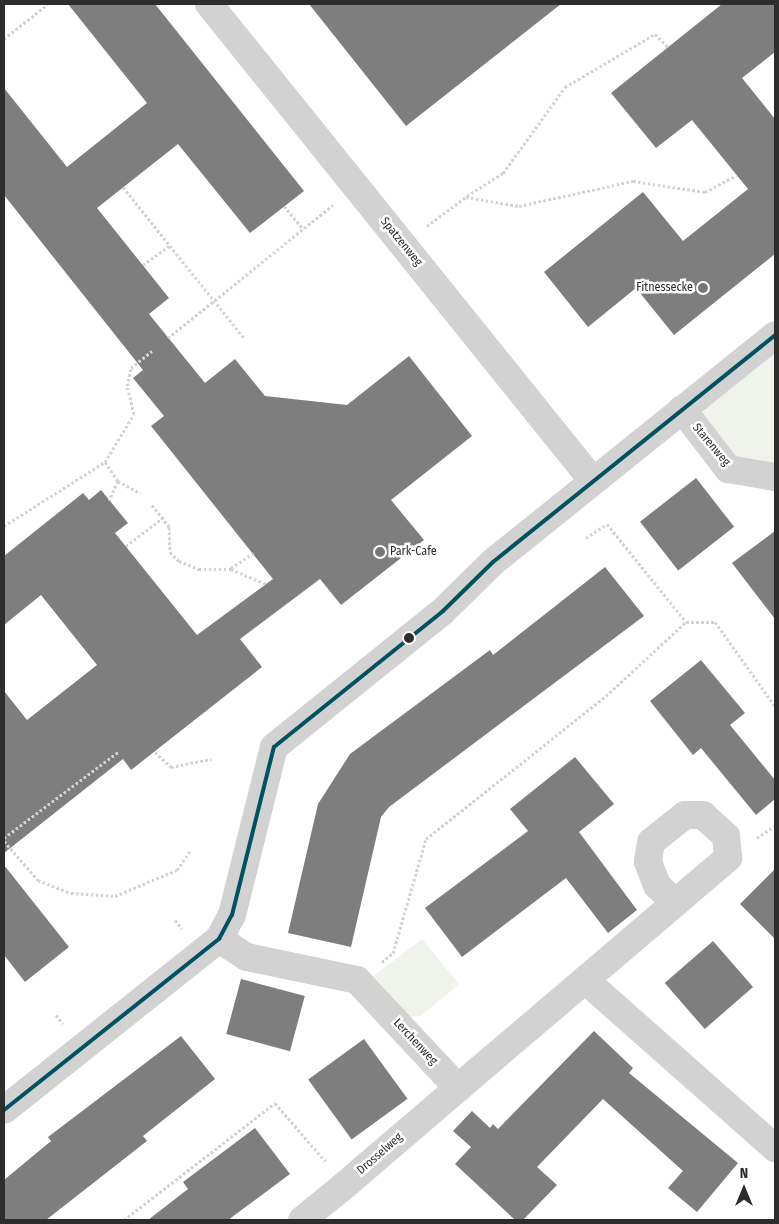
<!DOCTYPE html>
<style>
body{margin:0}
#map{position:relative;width:779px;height:1224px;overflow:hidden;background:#fff;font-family:"Fira Sans Condensed",sans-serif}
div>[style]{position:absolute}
.green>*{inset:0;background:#eff3eb}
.building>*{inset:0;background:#7e7e7e;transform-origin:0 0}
.path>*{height:3px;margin-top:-1.5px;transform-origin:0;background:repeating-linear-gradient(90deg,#d2d2d2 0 2.5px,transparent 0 5px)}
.minor>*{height:28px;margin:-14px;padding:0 14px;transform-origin:14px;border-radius:14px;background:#d2d2d2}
.bus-1>*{height:4px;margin:-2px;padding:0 2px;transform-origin:2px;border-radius:2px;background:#005262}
.dots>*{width:14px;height:14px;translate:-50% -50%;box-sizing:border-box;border:2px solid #fff;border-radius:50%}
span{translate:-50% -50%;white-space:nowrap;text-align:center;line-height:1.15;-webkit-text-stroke:5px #fff;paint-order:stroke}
.street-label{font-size:12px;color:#2d2d2d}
.poi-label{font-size:12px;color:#2d2d2d}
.right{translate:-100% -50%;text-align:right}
.left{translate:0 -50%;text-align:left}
.frame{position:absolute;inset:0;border:5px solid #2d2d2d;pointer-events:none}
.north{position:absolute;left:719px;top:1164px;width:50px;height:50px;-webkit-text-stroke:4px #fff;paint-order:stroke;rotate:0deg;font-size:14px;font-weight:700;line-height:20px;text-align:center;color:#2d2d2d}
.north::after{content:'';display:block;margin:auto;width:18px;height:22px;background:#2d2d2d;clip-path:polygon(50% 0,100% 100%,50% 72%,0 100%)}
</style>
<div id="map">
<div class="green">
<i style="clip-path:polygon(775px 353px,775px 465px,737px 460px,701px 412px)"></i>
<i style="clip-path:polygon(422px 939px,459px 984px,421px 1016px,404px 1017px,368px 980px)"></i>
</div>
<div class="building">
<i style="clip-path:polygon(68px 4px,155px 4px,304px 191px,250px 233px,178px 144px,97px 208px,169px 298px,149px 314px,205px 383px,235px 359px,265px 396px,347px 405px,409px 356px,472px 436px,391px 500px,424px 540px,341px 605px,320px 579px,240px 639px,262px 667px,131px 770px,123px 759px,4px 853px,4px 691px,27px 720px,97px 665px,41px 595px,4px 625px,4px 556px,83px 493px,89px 500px,101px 490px,128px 523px,115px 533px,197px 635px,273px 579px,151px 426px,164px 416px,133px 378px,143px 370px,4px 195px,4px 88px,67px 167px,147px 103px)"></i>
<i style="clip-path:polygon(309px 4px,561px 4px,406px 126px)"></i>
<i style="clip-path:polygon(722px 4px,775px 4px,775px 52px,742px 78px,775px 119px,775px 254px,674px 335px,636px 288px,588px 327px,544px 272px,643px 192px,683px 241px,748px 189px,692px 120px,656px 148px,611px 93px)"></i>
<i style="left:696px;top:478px;width:62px;height:71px;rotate:52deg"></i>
<i style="clip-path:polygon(775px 531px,775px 619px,732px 563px)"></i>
<i style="clip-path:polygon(605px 567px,644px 616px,389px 807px,381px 817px,351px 947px,288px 933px,318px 804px,350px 754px,490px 650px,493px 655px)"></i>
<i style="clip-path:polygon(701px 660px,745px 713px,730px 725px,775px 780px,775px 799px,756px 815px,701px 748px,693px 755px,650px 701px)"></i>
<i style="clip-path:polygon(575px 757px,614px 804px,579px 832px,637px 910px,608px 933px,566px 878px,462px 957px,425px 908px,528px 831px,510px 809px)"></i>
<i style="clip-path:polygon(4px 865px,69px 947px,25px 982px,4px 955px)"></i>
<i style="clip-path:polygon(775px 869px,775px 939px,740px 904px)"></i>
<i style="left:713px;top:941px;width:61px;height:64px;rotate:49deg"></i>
<i style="left:241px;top:979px;width:66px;height:57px;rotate:15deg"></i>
<i style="clip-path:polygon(594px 1031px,633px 1068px,629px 1073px,738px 1163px,697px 1212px,668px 1188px,683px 1171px,603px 1099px,537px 1167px,557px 1185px,523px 1220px,515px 1220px,455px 1164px,471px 1147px,453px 1131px,472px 1111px,490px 1128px,493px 1124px,498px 1129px)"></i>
<i style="clip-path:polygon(181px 1036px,215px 1079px,143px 1136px,147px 1141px,46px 1220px,4px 1220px,4px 1180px,51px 1141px,48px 1137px)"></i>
<i style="left:364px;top:1039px;width:74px;height:69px;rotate:54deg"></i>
<i style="clip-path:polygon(255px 1128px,290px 1174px,228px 1220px,148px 1220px,188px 1189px,183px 1182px)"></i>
</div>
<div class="path">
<i style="left:4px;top:39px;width:56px;rotate:-38.5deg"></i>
<i style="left:123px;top:187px;width:193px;rotate:51.3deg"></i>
<i style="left:467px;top:196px;width:43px;rotate:-32.6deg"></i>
<i style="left:503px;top:173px;width:106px;rotate:-54.2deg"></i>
<i style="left:565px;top:87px;width:104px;rotate:-30.5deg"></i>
<i style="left:655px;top:34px;width:18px;rotate:45deg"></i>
<i style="left:284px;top:206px;width:30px;rotate:50deg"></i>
<i style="left:427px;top:226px;width:49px;rotate:-36.6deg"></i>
<i style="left:466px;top:197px;width:54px;rotate:9.6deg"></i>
<i style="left:519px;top:206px;width:117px;rotate:-12.4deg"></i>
<i style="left:633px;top:181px;width:73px;rotate:8.7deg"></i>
<i style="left:705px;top:192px;width:36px;rotate:-28deg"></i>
<i style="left:143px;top:265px;width:32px;rotate:-36deg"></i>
<i style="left:168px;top:338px;width:212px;rotate:-38.9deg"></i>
<i style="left:105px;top:462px;width:23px;rotate:56deg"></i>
<i style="left:118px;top:481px;width:21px;rotate:115deg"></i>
<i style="left:118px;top:481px;width:25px;rotate:29deg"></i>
<i style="left:152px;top:505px;width:28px;rotate:52deg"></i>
<i style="left:169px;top:527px;width:25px;rotate:88deg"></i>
<i style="left:170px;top:552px;width:13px;rotate:45deg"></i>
<i style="left:179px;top:561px;width:22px;rotate:22deg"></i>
<i style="left:199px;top:569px;width:32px"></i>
<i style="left:231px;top:569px;width:38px;rotate:23deg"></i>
<i style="left:4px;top:526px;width:120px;rotate:-32.4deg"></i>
<i style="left:105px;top:462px;width:56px;rotate:-58.9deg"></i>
<i style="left:134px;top:414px;width:29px;rotate:-104deg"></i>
<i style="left:127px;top:386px;width:18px;rotate:-77deg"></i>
<i style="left:131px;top:368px;width:27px;rotate:-39deg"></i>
<i style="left:586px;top:538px;width:25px;rotate:-34deg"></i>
<i style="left:607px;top:524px;width:126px;rotate:51.1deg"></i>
<i style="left:686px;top:622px;width:29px"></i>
<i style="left:715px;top:622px;width:103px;rotate:54.5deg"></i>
<i style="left:126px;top:546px;width:48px;rotate:-37.3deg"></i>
<i style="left:231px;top:568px;width:27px;rotate:-34deg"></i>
<i style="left:155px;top:752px;width:22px;rotate:43deg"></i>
<i style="left:171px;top:767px;width:41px;rotate:-11.3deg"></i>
<i style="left:4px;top:838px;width:143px;rotate:-37deg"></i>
<i style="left:757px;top:838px;width:22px;rotate:-34deg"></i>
<i style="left:4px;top:841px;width:52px;rotate:48.9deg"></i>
<i style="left:38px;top:880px;width:35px;rotate:22deg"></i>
<i style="left:71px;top:893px;width:44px;rotate:3.9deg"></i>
<i style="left:115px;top:896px;width:67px;rotate:-22.8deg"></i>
<i style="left:177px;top:870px;width:25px;rotate:-56deg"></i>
<i style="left:175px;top:920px;width:11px;rotate:52deg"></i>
<i style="left:382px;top:962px;width:14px;rotate:-39deg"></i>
<i style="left:393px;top:953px;width:119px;rotate:-73.9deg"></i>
<i style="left:426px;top:839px;width:230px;rotate:-38.5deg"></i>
<i style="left:606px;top:696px;width:109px;rotate:-42.8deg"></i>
<i style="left:56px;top:1015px;width:11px;rotate:52deg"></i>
<i style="left:124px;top:1220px;width:191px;rotate:-37.8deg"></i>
<i style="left:275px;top:1103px;width:77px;rotate:49.2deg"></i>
</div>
<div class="minor">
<i style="left:209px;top:4px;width:612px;rotate:51.16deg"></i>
<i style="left:682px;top:409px;width:76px;rotate:52.5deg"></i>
<i style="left:728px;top:469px;width:48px;rotate:9.7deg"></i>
<i style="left:219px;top:939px;width:33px;rotate:33deg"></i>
<i style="left:247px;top:957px;width:112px;rotate:11.8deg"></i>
<i style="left:357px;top:980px;width:148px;rotate:46.9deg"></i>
<i style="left:585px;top:980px;width:254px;rotate:41.5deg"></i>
<i style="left:4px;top:1110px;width:275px;rotate:-38.5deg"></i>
<i style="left:219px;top:939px;width:27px;rotate:-62deg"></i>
<i style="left:232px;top:915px;width:173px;rotate:-76deg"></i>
<i style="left:274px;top:747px;width:217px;rotate:-38.8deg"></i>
<i style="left:443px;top:611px;width:70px;rotate:-44.4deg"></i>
<i style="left:493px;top:562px;width:362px;rotate:-38.8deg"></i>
<i style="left:302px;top:1220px;width:55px;rotate:-39.1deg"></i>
<i style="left:345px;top:1185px;width:149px;rotate:-40.6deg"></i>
<i style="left:458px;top:1088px;width:285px;rotate:-40.4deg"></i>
<i style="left:675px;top:903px;width:70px;rotate:-40.3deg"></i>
<i style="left:728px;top:858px;width:22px;rotate:-95deg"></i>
<i style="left:726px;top:836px;width:31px;rotate:-138deg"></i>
<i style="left:703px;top:815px;width:18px;rotate:180deg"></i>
<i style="left:685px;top:815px;width:43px;rotate:141.5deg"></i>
<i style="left:651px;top:842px;width:20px;rotate:99deg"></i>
<i style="left:648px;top:862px;width:25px;rotate:69deg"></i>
<i style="left:657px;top:885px;width:25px;rotate:45deg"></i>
</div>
<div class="bus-1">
<i style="left:4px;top:1110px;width:275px;rotate:-38.5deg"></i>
<i style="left:219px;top:939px;width:27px;rotate:-62deg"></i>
<i style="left:232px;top:915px;width:173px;rotate:-76deg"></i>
<i style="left:274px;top:747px;width:217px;rotate:-38.8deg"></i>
<i style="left:443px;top:611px;width:70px;rotate:-44.4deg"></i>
<i style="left:493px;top:562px;width:362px;rotate:-38.8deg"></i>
</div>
<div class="dots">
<i style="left:703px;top:288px;background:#767676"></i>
<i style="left:380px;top:552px;background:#767676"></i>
<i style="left:409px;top:638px;background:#2d2d2d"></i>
</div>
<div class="street-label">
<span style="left:401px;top:242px;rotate:51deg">Spatzenweg</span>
<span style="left:711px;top:445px;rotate:50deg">Starenweg</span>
<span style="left:415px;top:1042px;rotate:47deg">Lerchenweg</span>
<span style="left:380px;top:1154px;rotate:-41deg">Drosselweg</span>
</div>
<div class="poi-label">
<span class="right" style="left:693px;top:288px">Fitnessecke</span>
<span class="left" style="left:390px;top:552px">Park-Cafe</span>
</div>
<div class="frame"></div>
<div class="north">N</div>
</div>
